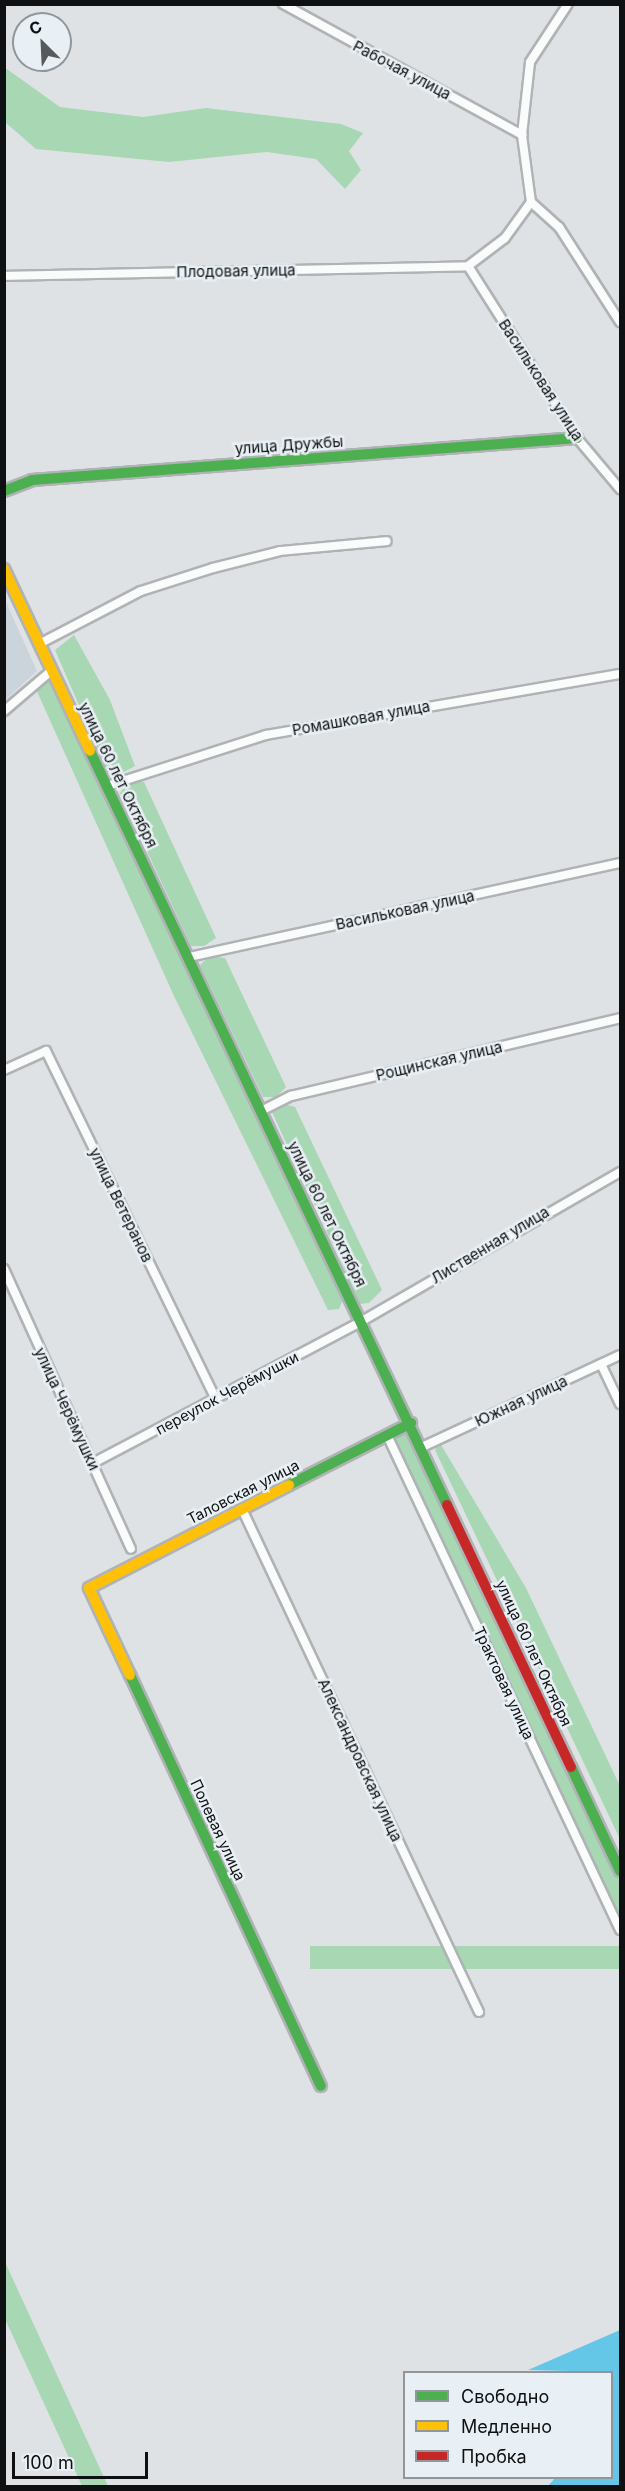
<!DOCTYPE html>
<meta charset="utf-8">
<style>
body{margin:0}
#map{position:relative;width:625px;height:2491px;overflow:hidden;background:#dfe2e5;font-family:Inter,sans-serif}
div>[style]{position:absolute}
.built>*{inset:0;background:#cbd4db}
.green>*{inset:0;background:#a7d7b3;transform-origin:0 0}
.water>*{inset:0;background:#65c7e8}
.roads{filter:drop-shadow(2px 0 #b0b3b5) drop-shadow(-2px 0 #b0b3b5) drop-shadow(0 2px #b0b3b5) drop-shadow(0 -2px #b0b3b5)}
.street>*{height:8px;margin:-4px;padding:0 4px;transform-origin:4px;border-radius:4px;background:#fafbfb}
.fast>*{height:10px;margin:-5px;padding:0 5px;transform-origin:5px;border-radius:5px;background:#4caf50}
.slow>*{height:10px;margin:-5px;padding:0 5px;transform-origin:5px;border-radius:5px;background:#ffc107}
.jam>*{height:10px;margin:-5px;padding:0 5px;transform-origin:5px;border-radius:5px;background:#c62828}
span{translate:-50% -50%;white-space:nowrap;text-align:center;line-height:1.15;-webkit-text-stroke:5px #e9f0f5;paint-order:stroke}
.street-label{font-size:15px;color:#0e1012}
.frame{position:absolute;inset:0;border:6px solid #0e1012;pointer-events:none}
.legend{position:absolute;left:403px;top:2371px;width:210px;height:108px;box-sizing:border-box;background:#e9f0f5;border:2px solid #91969a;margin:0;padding:8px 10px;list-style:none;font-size:18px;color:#0e1012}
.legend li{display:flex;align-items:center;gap:12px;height:30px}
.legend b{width:30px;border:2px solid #91969a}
.north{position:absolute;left:12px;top:12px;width:60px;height:60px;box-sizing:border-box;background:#e9f0f5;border:2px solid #91969a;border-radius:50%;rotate:336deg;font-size:16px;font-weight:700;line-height:24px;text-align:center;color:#0e1012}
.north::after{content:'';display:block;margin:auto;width:21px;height:27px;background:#575a5c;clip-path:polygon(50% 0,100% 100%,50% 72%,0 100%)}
.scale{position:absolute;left:12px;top:2452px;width:136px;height:27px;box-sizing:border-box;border:3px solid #0e1012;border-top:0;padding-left:8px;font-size:18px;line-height:21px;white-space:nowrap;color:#0e1012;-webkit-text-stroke:4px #e9f0f5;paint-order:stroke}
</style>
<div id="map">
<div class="built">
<i style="clip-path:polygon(5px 600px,37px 671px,5px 700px,4px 700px)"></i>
</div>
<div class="green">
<i style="clip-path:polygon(4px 67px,60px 107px,143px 117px,206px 108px,341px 124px,363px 133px,349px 151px,361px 170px,345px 189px,316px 159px,267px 152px,169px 162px,36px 149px,5px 122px)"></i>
<i style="clip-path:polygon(74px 635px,110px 700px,135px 766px,122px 773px,108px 772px,55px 650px)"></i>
<i style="clip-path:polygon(47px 678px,57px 690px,343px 1299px,339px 1309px,328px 1310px,174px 996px,35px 687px)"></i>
<i style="clip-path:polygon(129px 782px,144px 782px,216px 938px,204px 946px,191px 946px,120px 793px)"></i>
<i style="clip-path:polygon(210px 956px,225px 958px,286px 1087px,276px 1097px,263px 1097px,200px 965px)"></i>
<i style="clip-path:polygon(284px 1104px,295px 1107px,382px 1290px,369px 1303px,360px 1304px,272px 1112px)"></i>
<i style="clip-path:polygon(408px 1431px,620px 1881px,620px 1925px,392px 1435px)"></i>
<i style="clip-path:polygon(440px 1443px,526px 1588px,620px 1786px,620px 1839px,435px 1450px)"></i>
<i style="left:620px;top:1946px;width:23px;height:310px;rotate:90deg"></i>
<i style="clip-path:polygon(5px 2262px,108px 2486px,82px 2486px,5px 2319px)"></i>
</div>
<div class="water">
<i style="clip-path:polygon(620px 2330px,620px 2486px,548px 2486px,555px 2478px,612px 2478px,612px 2372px,528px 2370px)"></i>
</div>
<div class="roads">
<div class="street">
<i style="left:283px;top:4px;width:273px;rotate:28.7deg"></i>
<i style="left:531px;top:202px;width:38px;rotate:42deg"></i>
<i style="left:559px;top:227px;width:113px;rotate:57.3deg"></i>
<i style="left:468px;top:266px;width:46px;rotate:-37.1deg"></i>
<i style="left:505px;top:238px;width:44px;rotate:-54.2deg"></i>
<i style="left:531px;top:202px;width:68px;rotate:-97.7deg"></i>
<i style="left:522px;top:135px;width:73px;rotate:-83.7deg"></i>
<i style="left:530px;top:62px;width:69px;rotate:-56.8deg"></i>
<i style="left:468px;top:266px;width:204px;rotate:57.6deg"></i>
<i style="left:577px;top:438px;width:67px;rotate:49.9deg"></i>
<i style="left:4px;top:276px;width:464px;rotate:-1.2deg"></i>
<i style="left:39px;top:644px;width:115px;rotate:-27.5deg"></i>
<i style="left:141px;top:591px;width:76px;rotate:-17.7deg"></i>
<i style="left:213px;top:568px;width:69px;rotate:-14.2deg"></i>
<i style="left:280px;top:551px;width:107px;rotate:-5.3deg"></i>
<i style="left:4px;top:711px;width:62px;rotate:-40.4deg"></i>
<i style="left:107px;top:786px;width:167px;rotate:-17.8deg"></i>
<i style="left:266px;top:735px;width:359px;rotate:-9.8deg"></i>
<i style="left:189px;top:957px;width:441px;rotate:-12.3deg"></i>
<i style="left:4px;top:1070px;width:46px;rotate:-24.3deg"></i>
<i style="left:46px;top:1051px;width:387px;rotate:64deg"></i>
<i style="left:261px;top:1111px;width:34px;rotate:-27deg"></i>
<i style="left:291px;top:1096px;width:338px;rotate:-13.3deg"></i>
<i style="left:4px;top:1269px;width:307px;rotate:65.6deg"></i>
<i style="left:601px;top:1364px;width:44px;rotate:64.6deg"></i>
<i style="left:387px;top:1435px;width:547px;rotate:64.79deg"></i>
<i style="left:422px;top:1447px;width:218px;rotate:-24.9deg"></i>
<i style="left:93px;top:1463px;width:304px;rotate:-27.8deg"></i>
<i style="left:362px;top:1321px;width:298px;rotate:-30deg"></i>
<i style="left:242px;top:1509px;width:556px;rotate:64.77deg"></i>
</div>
<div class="fast">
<i style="left:4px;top:491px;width:30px;rotate:-21deg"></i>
<i style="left:32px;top:480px;width:547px;rotate:-4.41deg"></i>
<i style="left:90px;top:751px;width:834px;rotate:64.66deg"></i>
<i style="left:289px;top:1485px;width:137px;rotate:-26.9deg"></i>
<i style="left:130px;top:1675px;width:453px;rotate:65.1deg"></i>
<i style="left:571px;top:1767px;width:115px;rotate:64.8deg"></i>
</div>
<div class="slow">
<i style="left:4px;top:569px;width:201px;rotate:64.7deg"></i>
<i style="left:130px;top:1675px;width:96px;rotate:-115.2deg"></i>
<i style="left:89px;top:1588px;width:225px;rotate:-27.2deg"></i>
</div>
<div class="jam">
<i style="left:447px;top:1505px;width:290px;rotate:64.7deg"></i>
</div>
</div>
<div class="street-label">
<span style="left:402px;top:70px;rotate:28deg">Рабочая улица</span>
<span style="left:236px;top:271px;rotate:-1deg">Плодовая улица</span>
<span style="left:541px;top:380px;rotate:57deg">Васильковая улица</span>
<span style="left:289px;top:445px;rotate:-4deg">улица Дружбы</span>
<span style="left:361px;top:718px;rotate:-10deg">Ромашковая улица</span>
<span style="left:118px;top:775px;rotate:64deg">улица 60 лет Октября</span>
<span style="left:405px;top:910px;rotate:-12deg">Васильковая улица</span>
<span style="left:439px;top:1061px;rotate:-13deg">Рощинская улица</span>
<span style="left:121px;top:1205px;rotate:64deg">улица Ветеранов</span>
<span style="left:327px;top:1214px;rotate:64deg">улица 60 лет Октября</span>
<span style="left:490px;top:1245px;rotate:-31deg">Лиственная улица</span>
<span style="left:227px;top:1393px;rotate:-28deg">переулок Черёмушки</span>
<span style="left:521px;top:1401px;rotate:-25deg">Южная улица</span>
<span style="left:67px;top:1409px;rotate:65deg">улица Черёмушки</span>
<span style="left:243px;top:1492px;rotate:-27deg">Таловская улица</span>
<span style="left:534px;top:1653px;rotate:65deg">улица 60 лет Октября</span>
<span style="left:504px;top:1683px;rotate:65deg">Трактовая улица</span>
<span style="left:360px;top:1760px;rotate:65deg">Александровская улица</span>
<span style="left:218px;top:1830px;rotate:65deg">Полевая улица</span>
</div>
<div class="frame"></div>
<ul class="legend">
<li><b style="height:8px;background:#4caf50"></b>Свободно</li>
<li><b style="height:8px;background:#ffc107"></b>Медленно</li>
<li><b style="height:8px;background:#c62828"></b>Пробка</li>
</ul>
<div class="north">С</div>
<div class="scale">100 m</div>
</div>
